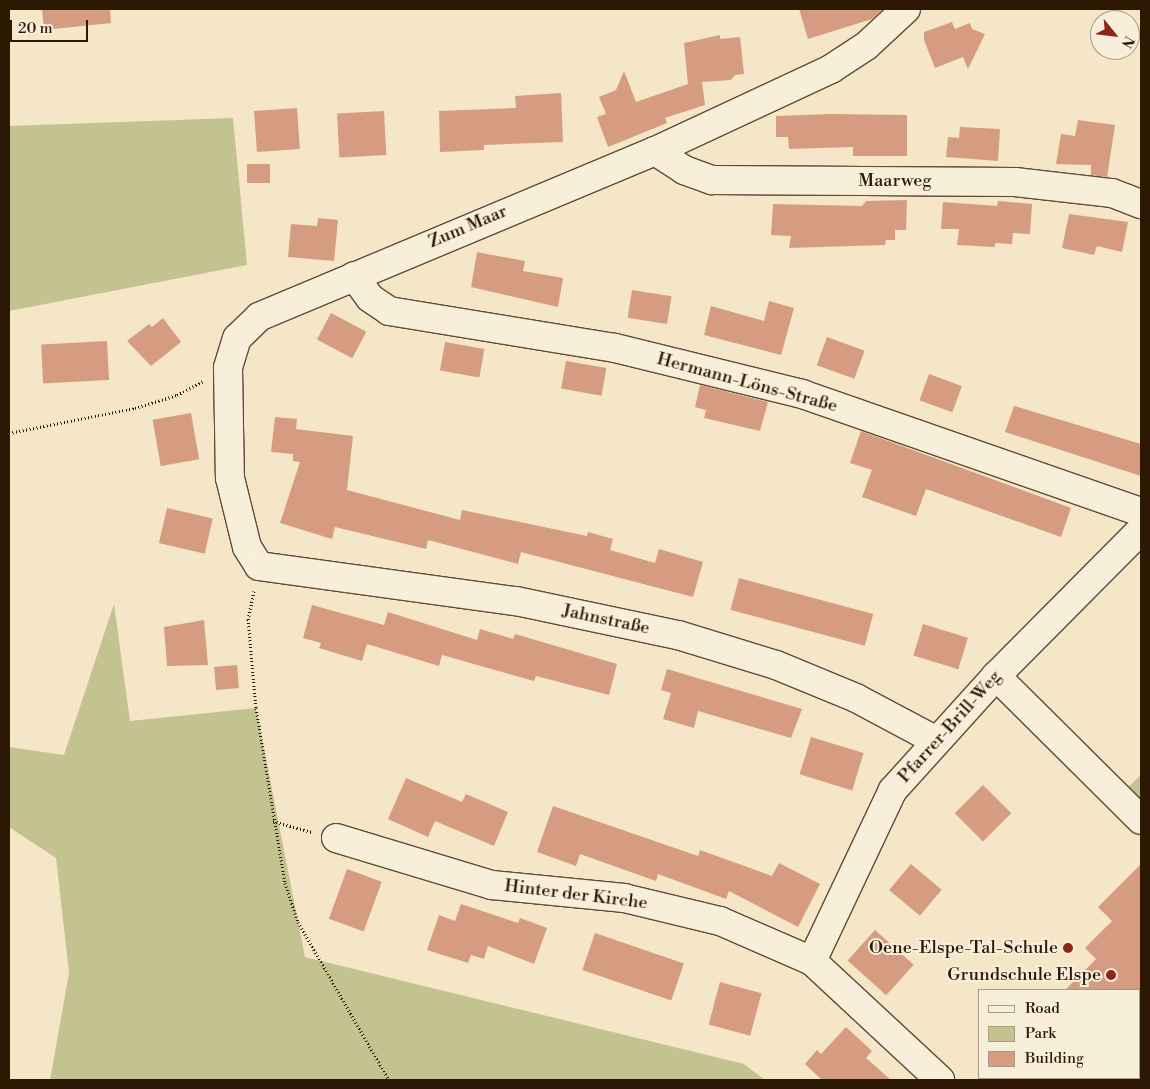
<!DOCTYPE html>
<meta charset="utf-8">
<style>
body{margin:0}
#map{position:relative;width:1150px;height:1089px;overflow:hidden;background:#f5e6c7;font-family:"Libre Bodoni",serif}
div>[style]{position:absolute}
.green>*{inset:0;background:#c3c391}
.building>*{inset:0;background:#d69c81;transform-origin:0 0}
.path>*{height:3px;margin-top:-1.5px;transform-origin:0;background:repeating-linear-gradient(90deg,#2d1804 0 1px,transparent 0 3.5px)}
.roads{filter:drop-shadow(1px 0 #5f4c35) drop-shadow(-1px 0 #5f4c35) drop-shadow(0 1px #5f4c35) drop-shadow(0 -1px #5f4c35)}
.minor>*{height:28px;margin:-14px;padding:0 14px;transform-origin:14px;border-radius:14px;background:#f8efdb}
.dots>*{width:14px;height:14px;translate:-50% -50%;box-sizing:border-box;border:2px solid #f8efdb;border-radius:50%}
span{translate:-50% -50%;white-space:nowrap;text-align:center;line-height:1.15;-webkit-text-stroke:4px #f8efdb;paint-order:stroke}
.street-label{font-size:18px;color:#2d1804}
.poi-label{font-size:18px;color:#2d1804}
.right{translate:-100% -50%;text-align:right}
.frame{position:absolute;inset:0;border:10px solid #2d1804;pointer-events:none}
.legend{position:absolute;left:978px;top:989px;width:162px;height:90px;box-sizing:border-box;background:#f8efdb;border:1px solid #a79985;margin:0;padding:6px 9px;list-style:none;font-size:15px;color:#2d1804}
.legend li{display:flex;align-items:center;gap:10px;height:25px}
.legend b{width:25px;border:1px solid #a79985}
.north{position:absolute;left:1090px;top:10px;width:50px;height:50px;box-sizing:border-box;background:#f8efdb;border:1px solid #a79985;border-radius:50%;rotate:119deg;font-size:14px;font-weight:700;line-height:20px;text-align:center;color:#2d1804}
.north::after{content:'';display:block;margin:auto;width:18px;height:22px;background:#8f2418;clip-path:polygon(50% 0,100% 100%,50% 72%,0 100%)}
.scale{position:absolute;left:10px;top:20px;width:78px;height:22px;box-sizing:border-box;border:2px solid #2d1804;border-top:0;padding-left:6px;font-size:15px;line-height:18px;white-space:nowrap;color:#2d1804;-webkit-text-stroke:4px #f8efdb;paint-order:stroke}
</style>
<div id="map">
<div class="green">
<i style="clip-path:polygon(233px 118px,247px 265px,9px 311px,9px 126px)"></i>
<i style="clip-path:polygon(114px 604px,130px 721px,256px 708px,305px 957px,744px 1064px,765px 1080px,50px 1080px,69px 973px,56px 858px,9px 827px,9px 747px,64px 755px)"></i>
<i style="clip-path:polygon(1141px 775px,1141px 806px,1125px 790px)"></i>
</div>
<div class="building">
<i style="clip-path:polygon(42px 9px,110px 9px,111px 23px,44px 30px)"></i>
<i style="clip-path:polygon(799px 9px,883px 9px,872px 19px,808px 39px)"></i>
<i style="clip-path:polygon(952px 22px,955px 29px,970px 23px,972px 29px,985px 34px,968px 69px,963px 57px,935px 68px,924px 40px,924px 32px)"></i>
<i style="clip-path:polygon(720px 35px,720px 39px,740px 37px,744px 74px,735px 75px,731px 80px,702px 82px,705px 105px,665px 118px,667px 123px,608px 147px,597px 117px,606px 114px,599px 97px,616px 90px,624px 71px,636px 102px,688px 84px,684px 43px)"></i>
<i style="clip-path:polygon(561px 93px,563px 142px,484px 145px,484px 150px,440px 152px,439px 111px,516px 108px,515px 96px)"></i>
<i style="left:297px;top:108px;width:41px;height:43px;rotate:86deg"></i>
<i style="left:384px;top:111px;width:44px;height:47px;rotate:87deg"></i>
<i style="clip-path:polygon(830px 114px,907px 115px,907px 156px,853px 156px,853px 147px,789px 149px,788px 137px,776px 137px,776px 116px)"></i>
<i style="clip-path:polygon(1078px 120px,1115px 125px,1107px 177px,1091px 175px,1091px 165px,1056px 164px,1061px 134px,1075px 136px)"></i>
<i style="clip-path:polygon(960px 127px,1000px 129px,998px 161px,946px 157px,948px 137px,959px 138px)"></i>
<i style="left:247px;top:164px;width:23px;height:19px"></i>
<i style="clip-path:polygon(907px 200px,906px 230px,895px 230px,895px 240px,886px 240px,885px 245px,789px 248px,791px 236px,771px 235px,773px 204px,862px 206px,866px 201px)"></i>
<i style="clip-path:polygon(998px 201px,1032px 204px,1030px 234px,1013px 233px,1012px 244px,995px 243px,995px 247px,957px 245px,959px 229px,941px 229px,943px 202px,997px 206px)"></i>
<i style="clip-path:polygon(1069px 214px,1128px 222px,1122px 252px,1097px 246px,1094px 255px,1062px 248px)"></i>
<i style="clip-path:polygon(318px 218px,338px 220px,334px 261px,288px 257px,291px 224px,317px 226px)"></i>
<i style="clip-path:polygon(477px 252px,525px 261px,523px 271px,563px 278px,558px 307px,471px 287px)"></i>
<i style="left:632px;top:290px;width:40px;height:28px;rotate:9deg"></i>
<i style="clip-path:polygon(769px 301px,794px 308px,781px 355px,704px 335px,711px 306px,764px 321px)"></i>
<i style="left:331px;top:313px;width:40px;height:30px;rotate:28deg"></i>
<i style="clip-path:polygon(163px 318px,181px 342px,151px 366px,127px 341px,149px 324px,152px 327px)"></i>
<i style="left:827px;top:337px;width:40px;height:30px;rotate:20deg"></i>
<i style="left:107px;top:341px;width:39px;height:66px;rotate:87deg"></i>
<i style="left:445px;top:342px;width:40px;height:29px;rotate:10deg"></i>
<i style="left:566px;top:361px;width:41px;height:28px;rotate:10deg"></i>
<i style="left:929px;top:374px;width:35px;height:28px;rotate:20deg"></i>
<i style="clip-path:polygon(700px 385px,768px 402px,760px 431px,704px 418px,706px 410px,695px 407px)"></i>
<i style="clip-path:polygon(1014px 406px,1141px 444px,1141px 476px,1005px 432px)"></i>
<i style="left:191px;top:413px;width:47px;height:39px;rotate:80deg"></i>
<i style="clip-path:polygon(275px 417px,297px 419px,296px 429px,353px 436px,347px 490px,460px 520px,462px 510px,587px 536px,588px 532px,613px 539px,610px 550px,655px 563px,659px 549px,703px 562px,693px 597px,521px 552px,518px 564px,428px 540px,426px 549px,335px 527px,332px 539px,280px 523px,300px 462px,293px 461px,293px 454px,271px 452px)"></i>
<i style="clip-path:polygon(861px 431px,1071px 508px,1061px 537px,926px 489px,916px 516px,862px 497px,872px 470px,850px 463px)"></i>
<i style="left:167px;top:508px;width:47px;height:36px;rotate:13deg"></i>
<i style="left:739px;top:578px;width:139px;height:33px;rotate:15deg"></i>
<i style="clip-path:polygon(312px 605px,384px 625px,388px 612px,477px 640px,480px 629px,513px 639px,515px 634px,617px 664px,609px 695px,536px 676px,534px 681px,442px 655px,439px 666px,367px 644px,362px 661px,319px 648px,321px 643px,303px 638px)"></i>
<i style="clip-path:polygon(204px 620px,208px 665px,167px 666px,164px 627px)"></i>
<i style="left:923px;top:624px;width:47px;height:33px;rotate:17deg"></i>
<i style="left:237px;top:665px;width:23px;height:23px;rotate:85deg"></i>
<i style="clip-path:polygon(667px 669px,802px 709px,791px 738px,698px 711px,694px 728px,663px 719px,671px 693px,661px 690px)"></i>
<i style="left:811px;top:737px;width:55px;height:39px;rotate:17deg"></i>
<i style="clip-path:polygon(406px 778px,462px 802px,466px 794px,508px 812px,494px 846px,435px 821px,428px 837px,388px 819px)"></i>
<i style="left:983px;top:785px;width:40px;height:40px;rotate:45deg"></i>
<i style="clip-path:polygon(553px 806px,698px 856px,700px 850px,772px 876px,779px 863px,820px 884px,798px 927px,729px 891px,726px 899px,658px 874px,656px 881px,580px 854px,576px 866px,537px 852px)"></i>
<i style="left:911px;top:864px;width:40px;height:34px;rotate:40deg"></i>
<i style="clip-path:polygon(1141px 864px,1141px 990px,1065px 990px,1096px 959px,1085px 948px,1112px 921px,1098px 907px)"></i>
<i style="left:347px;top:869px;width:37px;height:53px;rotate:20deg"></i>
<i style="clip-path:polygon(461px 904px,518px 923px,520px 918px,547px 928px,534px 964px,488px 946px,484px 959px,471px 955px,468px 963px,427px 950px,439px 915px,455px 921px)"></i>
<i style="left:875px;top:930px;width:52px;height:41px;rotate:42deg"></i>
<i style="left:595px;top:933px;width:94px;height:39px;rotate:19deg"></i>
<i style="left:720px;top:982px;width:43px;height:44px;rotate:15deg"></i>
<i style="clip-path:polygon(846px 1027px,872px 1051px,866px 1058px,891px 1080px,822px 1080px,805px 1064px,817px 1050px,821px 1054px)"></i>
</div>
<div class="path">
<i style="left:9px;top:433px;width:128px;rotate:-11.2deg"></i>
<i style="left:135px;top:408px;width:44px;rotate:-17.2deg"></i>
<i style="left:177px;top:395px;width:30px;rotate:-28deg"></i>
<i style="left:254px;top:591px;width:29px;rotate:102deg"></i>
<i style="left:248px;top:619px;width:89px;rotate:84.9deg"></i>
<i style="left:256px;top:708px;width:177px;rotate:80.6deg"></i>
<i style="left:285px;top:883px;width:41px;rotate:71.6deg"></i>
<i style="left:298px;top:922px;width:182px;rotate:60.1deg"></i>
<i style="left:273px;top:821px;width:40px;rotate:16deg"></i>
</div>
<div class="roads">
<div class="minor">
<i style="left:906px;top:9px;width:54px;rotate:137.2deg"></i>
<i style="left:866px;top:46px;width:42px;rotate:146.7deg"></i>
<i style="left:831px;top:69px;width:194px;rotate:155deg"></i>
<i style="left:655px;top:151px;width:429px;rotate:157.3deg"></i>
<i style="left:259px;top:317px;width:30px;rotate:136deg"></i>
<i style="left:237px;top:338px;width:31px;rotate:107deg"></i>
<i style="left:228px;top:368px;width:110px;rotate:89deg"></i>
<i style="left:230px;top:478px;width:71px;rotate:76.2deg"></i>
<i style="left:247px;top:547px;width:22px;rotate:58deg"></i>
<i style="left:259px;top:566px;width:259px;rotate:7.8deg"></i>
<i style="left:516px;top:601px;width:166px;rotate:11.9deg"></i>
<i style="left:678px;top:635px;width:102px;rotate:17deg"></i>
<i style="left:776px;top:665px;width:87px;rotate:22.4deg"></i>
<i style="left:856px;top:698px;width:89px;rotate:28deg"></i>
<i style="left:655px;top:151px;width:35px;rotate:33deg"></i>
<i style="left:684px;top:170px;width:30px;rotate:20deg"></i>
<i style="left:712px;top:180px;width:303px;rotate:0.4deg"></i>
<i style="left:1015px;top:182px;width:98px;rotate:6.5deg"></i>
<i style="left:1112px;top:193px;width:31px;rotate:21deg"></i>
<i style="left:354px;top:276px;width:27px;rotate:54deg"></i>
<i style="left:370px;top:298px;width:23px;rotate:34deg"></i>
<i style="left:389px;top:311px;width:229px;rotate:9.3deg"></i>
<i style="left:615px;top:348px;width:193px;rotate:13.8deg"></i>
<i style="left:802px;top:394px;width:359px;rotate:19.2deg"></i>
<i style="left:996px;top:676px;width:204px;rotate:44.8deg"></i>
<i style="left:336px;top:838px;width:163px;rotate:16.8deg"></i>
<i style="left:492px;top:885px;width:133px;rotate:5.6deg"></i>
<i style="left:624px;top:898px;width:99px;rotate:13.5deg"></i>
<i style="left:720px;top:921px;width:100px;rotate:23.5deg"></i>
<i style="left:812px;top:961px;width:175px;rotate:42.9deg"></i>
<i style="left:812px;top:961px;width:189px;rotate:-64.7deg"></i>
<i style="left:893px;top:790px;width:154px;rotate:-47.9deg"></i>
<i style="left:996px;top:676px;width:206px;rotate:-45.2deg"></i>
</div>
</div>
<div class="dots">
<i style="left:1068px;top:948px;background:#8f2418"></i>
<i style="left:1111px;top:975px;background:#8f2418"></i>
</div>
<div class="street-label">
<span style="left:895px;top:181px">Maarweg</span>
<span style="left:468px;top:227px;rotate:-23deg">Zum Maar</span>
<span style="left:747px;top:383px;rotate:15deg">Hermann-Löns-Straße</span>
<span style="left:606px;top:620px;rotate:12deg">Jahnstraße</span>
<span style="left:950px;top:727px;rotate:-48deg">Pfarrer-Brill-Weg</span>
<span style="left:576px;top:895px;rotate:7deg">Hinter der Kirche</span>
</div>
<div class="poi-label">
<span class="right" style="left:1058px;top:948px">Oene-Elspe-Tal-Schule</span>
<span class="right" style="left:1101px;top:975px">Grundschule Elspe</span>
</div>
<div class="frame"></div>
<ul class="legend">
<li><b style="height:6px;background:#f8efdb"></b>Road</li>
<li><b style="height:14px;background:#c3c391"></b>Park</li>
<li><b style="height:14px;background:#d69c81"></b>Building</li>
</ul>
<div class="north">N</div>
<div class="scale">20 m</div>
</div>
